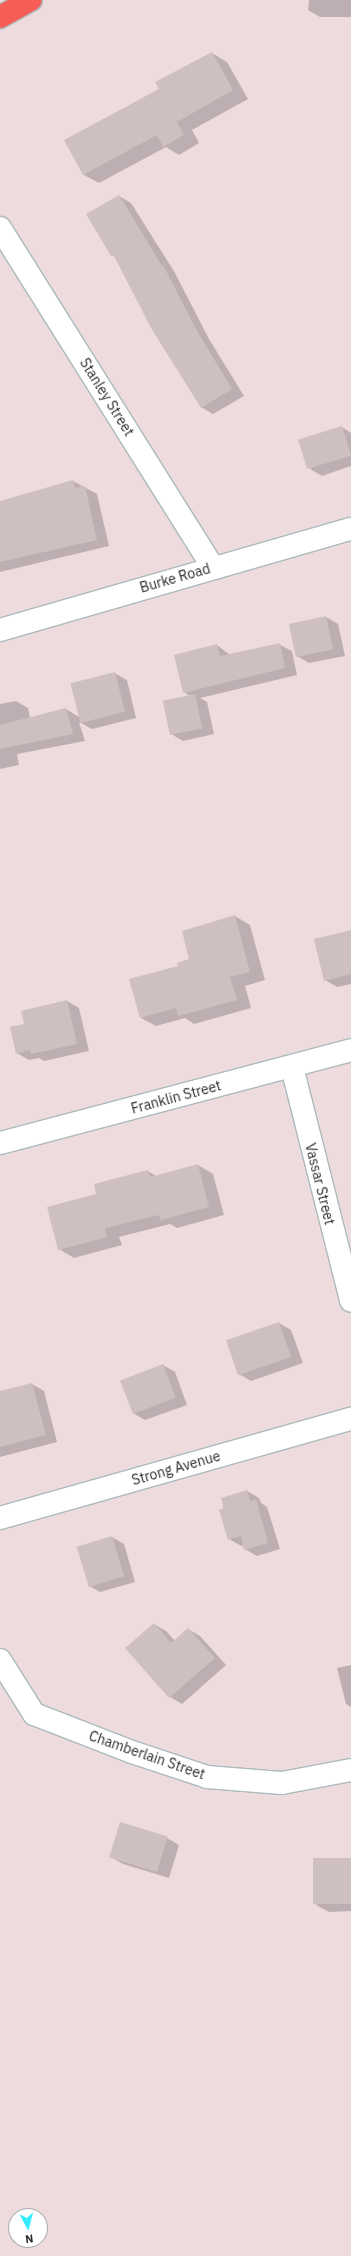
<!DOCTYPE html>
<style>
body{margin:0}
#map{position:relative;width:351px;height:2256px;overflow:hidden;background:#eddbde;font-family:"IBM Plex Sans",sans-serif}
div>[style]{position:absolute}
.shadow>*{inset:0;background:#0003}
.building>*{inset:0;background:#cec0c1;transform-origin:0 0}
.roads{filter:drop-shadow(1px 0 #abbaba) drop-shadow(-1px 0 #abbaba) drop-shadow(0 1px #abbaba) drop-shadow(0 -1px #abbaba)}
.minor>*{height:22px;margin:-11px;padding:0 11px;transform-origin:11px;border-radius:11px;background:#fff}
.primary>*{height:22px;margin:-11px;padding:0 11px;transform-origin:11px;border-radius:11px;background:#f65d56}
span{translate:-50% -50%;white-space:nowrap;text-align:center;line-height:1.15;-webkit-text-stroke:4px #fff;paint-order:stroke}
.street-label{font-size:14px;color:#2a2a2a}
.north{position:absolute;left:8px;top:2208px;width:40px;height:40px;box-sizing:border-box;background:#fff;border:1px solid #aaa;border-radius:50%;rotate:173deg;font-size:11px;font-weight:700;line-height:16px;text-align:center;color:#2a2a2a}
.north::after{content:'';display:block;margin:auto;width:14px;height:18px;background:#35edff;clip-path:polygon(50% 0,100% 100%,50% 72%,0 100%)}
</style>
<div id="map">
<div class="shadow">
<i style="clip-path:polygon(309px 0,351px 0,351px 17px,320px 17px,308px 10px)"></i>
<i style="clip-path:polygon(212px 53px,227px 62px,248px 99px,192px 130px,199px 143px,179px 155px,166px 147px,99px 183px,84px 175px,65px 141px,160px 89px)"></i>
<i style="clip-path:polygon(119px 196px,131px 203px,175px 273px,209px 339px,244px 396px,213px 414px,201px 407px,116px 257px,112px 255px)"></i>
<i style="clip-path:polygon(342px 427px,351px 433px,351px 466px,322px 476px,310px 469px)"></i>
<i style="clip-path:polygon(73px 481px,97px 494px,109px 546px,0 572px,0 502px)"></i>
<i style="clip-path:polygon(326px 617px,338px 624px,345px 656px,309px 663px,297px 656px,290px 624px)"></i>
<i style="clip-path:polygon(217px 645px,230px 655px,280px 645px,292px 651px,297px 675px,200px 698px,207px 702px,214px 734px,183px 741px,171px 734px,190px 696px,184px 692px)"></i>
<i style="clip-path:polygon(114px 673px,127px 680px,136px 718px,92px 729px,79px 722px,85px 741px,17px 754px,19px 765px,0 769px,0 704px,16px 701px,28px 708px,30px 718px,66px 709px,79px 717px)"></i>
<i style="clip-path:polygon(235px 916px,250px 925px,265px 980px,245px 986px,251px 1008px,194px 1024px,185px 1018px,156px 1026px,141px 1018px,179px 967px,191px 960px)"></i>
<i style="clip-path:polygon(351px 931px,351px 984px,337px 987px,325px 980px)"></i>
<i style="clip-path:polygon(67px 1001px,79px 1008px,89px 1051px,44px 1061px,39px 1058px,29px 1060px,17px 1053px,25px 1025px)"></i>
<i style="clip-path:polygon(198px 1165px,213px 1174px,224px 1215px,177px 1228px,170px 1224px,119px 1237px,122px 1245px,74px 1258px,59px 1249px,97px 1195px,148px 1171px,156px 1176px)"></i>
<i style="clip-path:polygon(279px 1323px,291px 1330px,303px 1363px,251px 1381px,239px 1374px)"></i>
<i style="clip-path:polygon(163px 1365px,175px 1372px,187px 1405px,145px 1420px,133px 1413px)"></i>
<i style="clip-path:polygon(32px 1384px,44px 1391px,57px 1442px,0 1457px,0 1392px)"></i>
<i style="clip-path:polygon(247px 1491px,259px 1498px,261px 1503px,267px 1507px,280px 1549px,257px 1556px,245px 1549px,244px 1545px,241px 1546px,229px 1539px,222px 1498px)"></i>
<i style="clip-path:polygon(112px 1537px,124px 1544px,135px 1582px,100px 1592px,88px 1585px)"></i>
<i style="clip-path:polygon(154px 1624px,166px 1631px,175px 1641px,188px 1629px,200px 1636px,226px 1665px,182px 1704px,170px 1697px)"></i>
<i style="clip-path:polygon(351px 1665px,351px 1707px,346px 1704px,337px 1668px)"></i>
<i style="clip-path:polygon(167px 1838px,179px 1845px,169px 1878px,123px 1864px,111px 1857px)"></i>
<i style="clip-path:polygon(351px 1859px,351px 1911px,329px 1912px,316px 1905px)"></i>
</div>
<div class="building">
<i style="clip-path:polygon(212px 52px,233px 90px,177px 122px,184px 135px,163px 147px,157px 135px,83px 175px,64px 140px,159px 89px,155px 82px)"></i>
<i style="clip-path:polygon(119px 195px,162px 266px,163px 265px,197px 331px,232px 389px,201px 408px,151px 328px,113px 254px,111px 256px,86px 214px)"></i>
<i style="left:342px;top:426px;width:31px;height:46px;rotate:73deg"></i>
<i style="clip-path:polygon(73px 480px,75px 488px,85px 486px,97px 540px,0 562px,0 501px)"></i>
<i style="left:326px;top:616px;width:34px;height:38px;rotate:78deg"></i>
<i style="clip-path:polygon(280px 643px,285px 668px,183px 693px,174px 655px,217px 644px,220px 656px)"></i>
<i style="left:115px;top:672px;width:41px;height:46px;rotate:76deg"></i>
<i style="left:195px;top:694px;width:35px;height:33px;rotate:78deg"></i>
<i style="clip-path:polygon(66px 708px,73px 734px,0 749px,0 725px)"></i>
<i style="clip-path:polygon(235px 915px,250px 972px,230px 977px,237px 1000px,178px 1016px,176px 1008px,140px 1018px,129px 979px,178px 966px,177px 963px,189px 959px,182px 931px)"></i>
<i style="clip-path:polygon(351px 930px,351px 974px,324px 981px,314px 939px)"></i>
<i style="clip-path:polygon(67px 1000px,77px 1044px,31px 1054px,30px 1050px,16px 1054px,10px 1027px,24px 1024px,21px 1011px)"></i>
<i style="clip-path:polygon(198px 1164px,209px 1207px,161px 1220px,159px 1215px,105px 1228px,107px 1237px,58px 1250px,47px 1207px,96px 1194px,94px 1184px,148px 1170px,150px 1177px)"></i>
<i style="left:279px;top:1322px;width:37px;height:56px;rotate:71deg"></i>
<i style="left:163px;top:1364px;width:36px;height:46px;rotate:69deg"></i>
<i style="clip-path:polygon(32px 1383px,46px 1435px,0 1447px,0 1391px)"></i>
<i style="clip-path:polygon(247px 1490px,250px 1501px,256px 1499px,268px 1543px,244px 1550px,241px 1536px,228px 1540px,219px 1510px,224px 1508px,221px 1498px)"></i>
<i style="left:112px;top:1536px;width:42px;height:37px;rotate:73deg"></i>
<i style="clip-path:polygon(154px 1623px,171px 1643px,188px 1628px,215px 1658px,169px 1698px,125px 1648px)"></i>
<i style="left:120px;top:1822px;width:50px;height:37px;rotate:17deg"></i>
<i style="left:351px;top:1858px;width:46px;height:38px;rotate:90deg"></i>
</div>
<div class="roads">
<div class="minor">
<i style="left:0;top:228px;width:400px;rotate:57.9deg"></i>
<i style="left:0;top:630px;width:365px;rotate:-16.1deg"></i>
<i style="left:292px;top:1067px;width:241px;rotate:75.8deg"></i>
<i style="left:0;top:1143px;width:363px;rotate:-14.8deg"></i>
<i style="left:0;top:1518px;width:365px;rotate:-15.8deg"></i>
<i style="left:0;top:1660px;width:64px;rotate:57.8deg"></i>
<i style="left:34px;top:1714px;width:105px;rotate:21.2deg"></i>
<i style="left:132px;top:1752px;width:79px;rotate:18.4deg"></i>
<i style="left:207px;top:1777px;width:75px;rotate:4.6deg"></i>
<i style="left:282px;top:1783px;width:70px;rotate:-10.7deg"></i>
</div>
<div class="primary">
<i style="left:0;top:17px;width:35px;rotate:-29deg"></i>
</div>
</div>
<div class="street-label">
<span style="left:107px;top:397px;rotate:58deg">Stanley Street</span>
<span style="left:175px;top:578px;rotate:-16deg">Burke Road</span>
<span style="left:176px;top:1097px;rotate:-15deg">Franklin Street</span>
<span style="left:320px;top:1184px;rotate:76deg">Vassar Street</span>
<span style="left:176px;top:1468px;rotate:-16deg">Strong Avenue</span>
<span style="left:147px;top:1755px;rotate:19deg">Chamberlain Street</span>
</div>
<div class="north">N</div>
</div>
